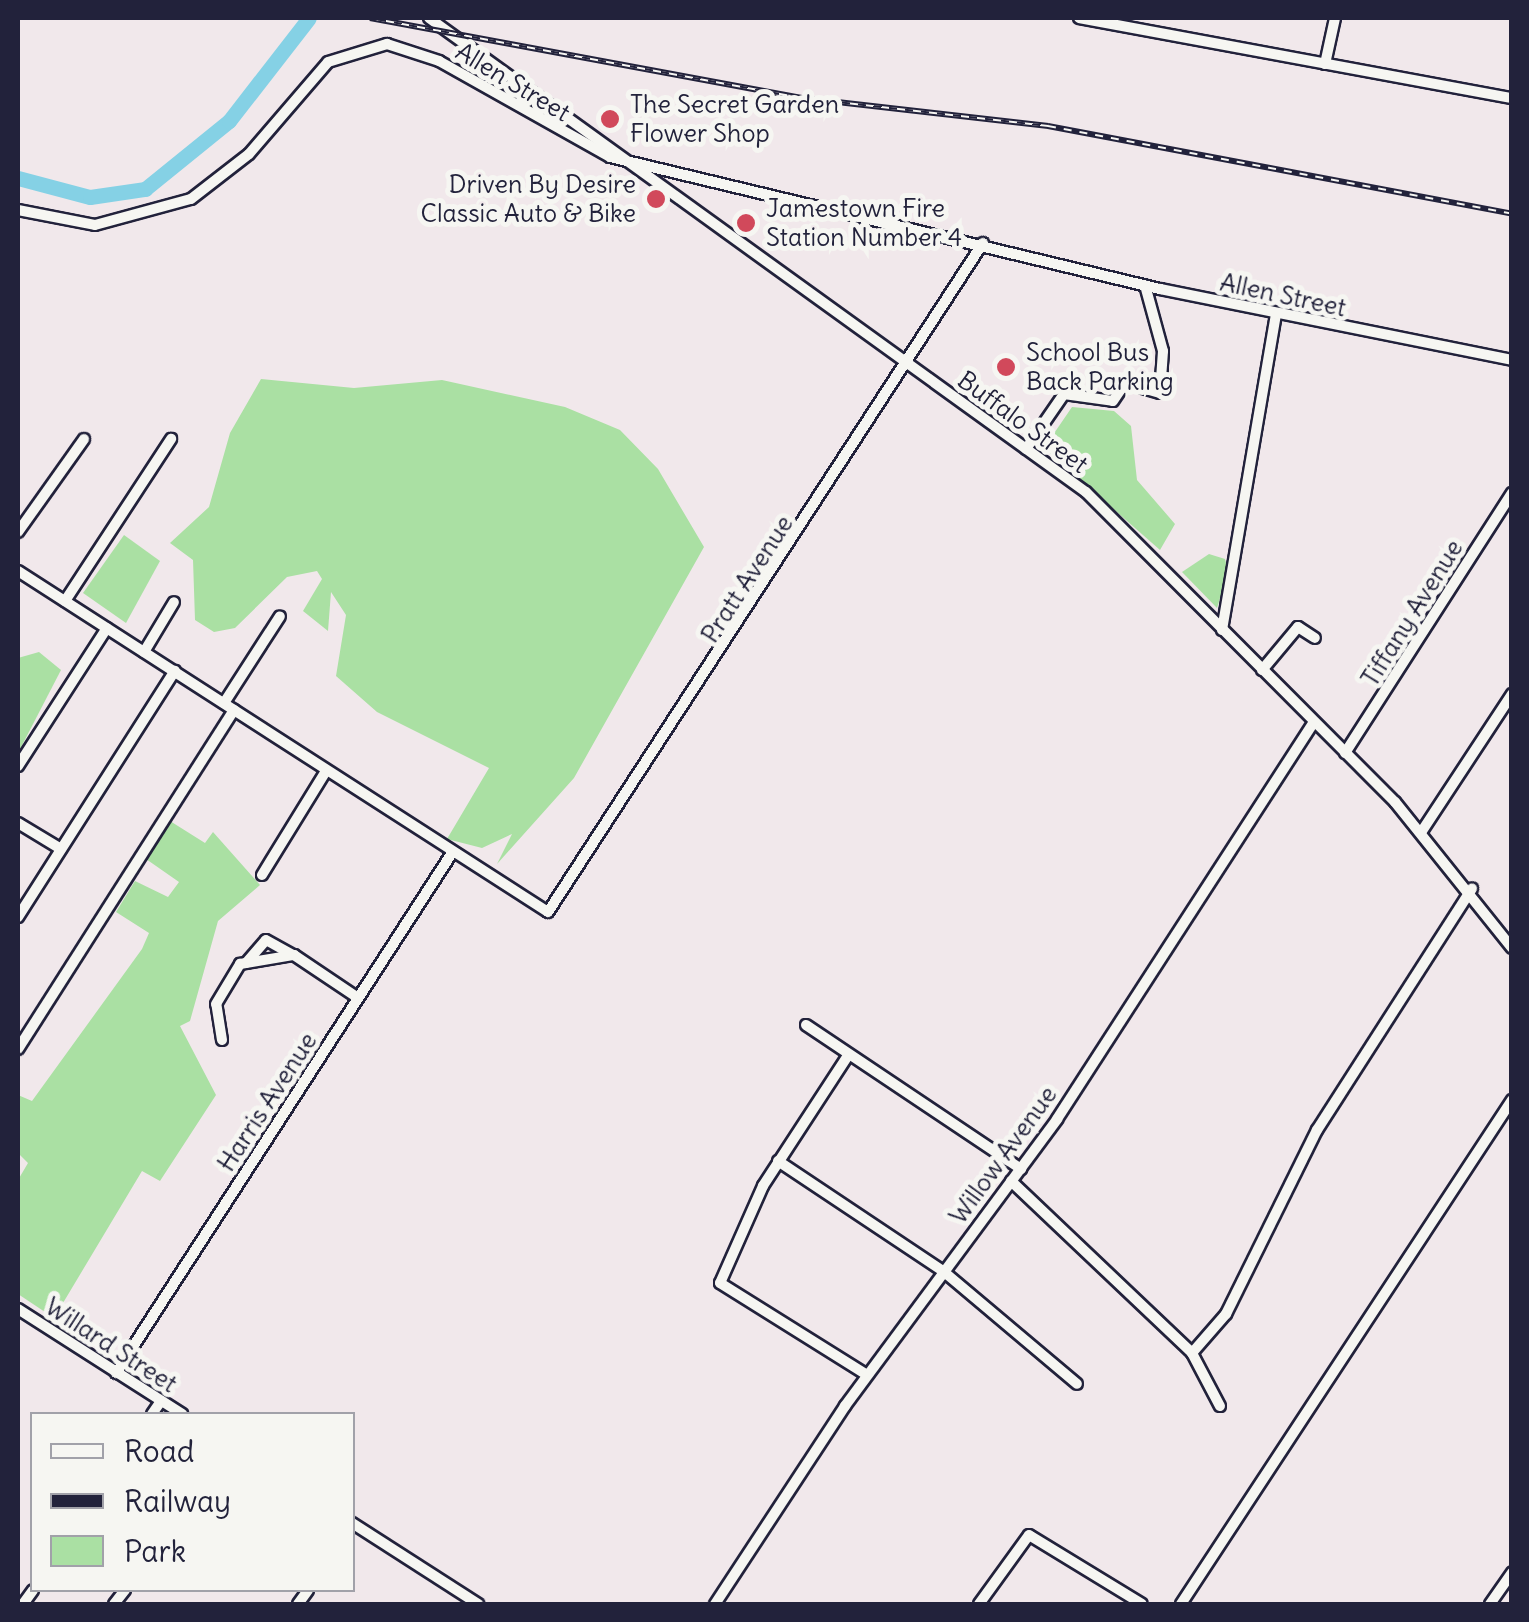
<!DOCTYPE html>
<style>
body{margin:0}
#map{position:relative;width:1529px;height:1622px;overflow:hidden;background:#f1e8eb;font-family:Delius,sans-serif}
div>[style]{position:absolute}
.green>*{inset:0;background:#aae0a3}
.river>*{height:15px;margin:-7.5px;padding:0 7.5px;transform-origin:7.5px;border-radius:7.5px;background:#85d1e5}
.roads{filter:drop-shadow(2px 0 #22223b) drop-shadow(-2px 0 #22223b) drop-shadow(0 2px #22223b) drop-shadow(0 -2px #22223b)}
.minor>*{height:10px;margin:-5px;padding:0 5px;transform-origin:5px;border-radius:5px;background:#f6f6f2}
.rail>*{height:6px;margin-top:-3px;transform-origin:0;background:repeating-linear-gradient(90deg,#f6f6f2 0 8px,#22223b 0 16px);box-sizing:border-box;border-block:2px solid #22223b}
.dots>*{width:28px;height:28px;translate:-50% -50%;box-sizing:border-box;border:5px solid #f6f6f2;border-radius:50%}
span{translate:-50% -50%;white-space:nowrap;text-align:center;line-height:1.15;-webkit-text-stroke:10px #f6f6f2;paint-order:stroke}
.street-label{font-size:25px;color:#22223b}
.poi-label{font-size:25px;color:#22223b}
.left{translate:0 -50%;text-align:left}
.right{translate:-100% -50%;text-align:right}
.frame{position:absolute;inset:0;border:20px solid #22223b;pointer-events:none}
.legend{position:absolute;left:30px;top:1412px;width:325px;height:180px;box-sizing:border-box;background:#f6f6f2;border:2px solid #a1a1a9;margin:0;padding:12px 18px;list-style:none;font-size:30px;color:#22223b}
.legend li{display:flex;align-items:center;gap:20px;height:50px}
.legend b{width:50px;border:2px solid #a1a1a9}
</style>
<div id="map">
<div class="green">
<i style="clip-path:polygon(261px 379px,354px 388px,442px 380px,565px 407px,620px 430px,658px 469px,704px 547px,574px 778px,497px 864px,512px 834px,482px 848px,447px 839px,489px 768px,377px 712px,336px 676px,346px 615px,331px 592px,328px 631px,303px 611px,322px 579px,317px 571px,287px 577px,235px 628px,214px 632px,195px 620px,193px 560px,170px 543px,209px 507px,230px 433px)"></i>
<i style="clip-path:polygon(1072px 407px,1114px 411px,1131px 426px,1137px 480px,1175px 524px,1160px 550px,1044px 448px)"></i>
<i style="clip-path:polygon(124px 535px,160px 561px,126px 623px,83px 593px)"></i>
<i style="clip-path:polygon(1209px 554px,1225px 559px,1228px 572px,1217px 608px,1182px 572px)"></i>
<i style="clip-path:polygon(39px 652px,61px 670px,18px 753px,18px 658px)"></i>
<i style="clip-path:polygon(170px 821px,205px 843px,213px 832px,260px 885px,218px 921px,190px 1021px,180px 1026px,216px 1095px,160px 1181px,142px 1171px,54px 1318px,18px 1294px,18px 1180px,28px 1163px,18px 1153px,18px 1095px,32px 1101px,142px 949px,149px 933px,116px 912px,135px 881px,168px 897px,179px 882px,146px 859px)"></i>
</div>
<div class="river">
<i style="left:18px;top:178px;width:74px;rotate:14.8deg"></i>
<i style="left:90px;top:197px;width:56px;rotate:-8.3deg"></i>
<i style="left:145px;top:189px;width:108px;rotate:-39deg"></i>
<i style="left:229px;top:121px;width:130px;rotate:-52.2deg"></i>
</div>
<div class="roads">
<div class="minor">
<i style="left:429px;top:18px;width:810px;rotate:35.81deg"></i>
<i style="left:1086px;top:492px;width:438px;rotate:45.1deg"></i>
<i style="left:1395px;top:802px;width:187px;rotate:51.3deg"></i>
<i style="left:1079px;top:18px;width:440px;rotate:10.5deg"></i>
<i style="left:1325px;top:64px;width:47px;rotate:-77.7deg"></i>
<i style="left:18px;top:210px;width:78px;rotate:11deg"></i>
<i style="left:95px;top:225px;width:99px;rotate:-15.2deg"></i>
<i style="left:191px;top:199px;width:73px;rotate:-37.8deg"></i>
<i style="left:249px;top:154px;width:121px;rotate:-49.3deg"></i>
<i style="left:328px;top:62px;width:62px;rotate:-17deg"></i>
<i style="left:387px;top:44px;width:55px;rotate:18.1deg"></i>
<i style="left:439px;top:61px;width:196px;rotate:29.3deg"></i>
<i style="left:610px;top:157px;width:566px;rotate:13.5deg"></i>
<i style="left:1160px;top:289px;width:359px;rotate:11.4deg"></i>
<i style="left:1026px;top:449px;width:67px;rotate:-55.4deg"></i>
<i style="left:1064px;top:394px;width:49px;rotate:8.1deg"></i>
<i style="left:1113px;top:401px;width:22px;rotate:-56deg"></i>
<i style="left:1125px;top:383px;width:36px;rotate:16deg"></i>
<i style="left:1160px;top:393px;width:42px;rotate:-85.9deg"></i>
<i style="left:1163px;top:351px;width:68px;rotate:-105.3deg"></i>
<i style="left:18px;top:532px;width:114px;rotate:-54.6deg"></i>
<i style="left:18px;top:571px;width:630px;rotate:32.76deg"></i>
<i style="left:548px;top:912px;width:798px;rotate:-56.97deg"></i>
<i style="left:65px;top:601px;width:194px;rotate:-56.8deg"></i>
<i style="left:1222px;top:630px;width:320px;rotate:-80.3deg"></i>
<i style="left:144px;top:652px;width:58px;rotate:-59deg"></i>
<i style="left:1262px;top:670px;width:56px;rotate:-50.1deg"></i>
<i style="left:1298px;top:627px;width:20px;rotate:33deg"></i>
<i style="left:224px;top:703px;width:103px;rotate:-57.2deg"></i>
<i style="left:1345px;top:753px;width:309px;rotate:-57.3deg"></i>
<i style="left:18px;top:766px;width:164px;rotate:-57.2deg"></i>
<i style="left:18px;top:823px;width:50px;rotate:31.2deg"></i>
<i style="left:1422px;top:831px;width:164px;rotate:-56.7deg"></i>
<i style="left:262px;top:875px;width:122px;rotate:-58.4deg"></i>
<i style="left:18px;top:917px;width:292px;rotate:-57.5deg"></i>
<i style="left:246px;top:963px;width:30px;rotate:-49deg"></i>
<i style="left:266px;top:940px;width:31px;rotate:29deg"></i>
<i style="left:806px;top:1025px;width:259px;rotate:33.8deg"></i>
<i style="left:222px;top:1040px;width:36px;rotate:-99deg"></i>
<i style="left:216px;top:1004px;width:47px;rotate:-59deg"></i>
<i style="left:240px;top:964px;width:55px;rotate:-9.5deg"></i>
<i style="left:294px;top:955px;width:77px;rotate:33.9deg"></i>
<i style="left:18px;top:1049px;width:402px;rotate:-57.5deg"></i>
<i style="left:847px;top:1057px;width:154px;rotate:123.1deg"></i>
<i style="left:763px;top:1186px;width:106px;rotate:113.9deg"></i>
<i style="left:720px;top:1283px;width:173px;rotate:32deg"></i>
<i style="left:778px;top:1161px;width:198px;rotate:33.7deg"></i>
<i style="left:943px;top:1271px;width:175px;rotate:40.1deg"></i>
<i style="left:1011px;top:1181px;width:250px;rotate:43.5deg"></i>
<i style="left:18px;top:1309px;width:195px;rotate:32.6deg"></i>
<i style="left:1192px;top:1353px;width:52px;rotate:-48.9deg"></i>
<i style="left:1226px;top:1314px;width:205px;rotate:-63.7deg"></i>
<i style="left:1317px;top:1130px;width:287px;rotate:-57.3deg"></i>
<i style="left:1192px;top:1353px;width:60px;rotate:62.2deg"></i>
<i style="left:116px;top:1373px;width:619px;rotate:-57.13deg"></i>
<i style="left:152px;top:1414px;width:16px;rotate:-55deg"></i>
<i style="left:352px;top:1523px;width:150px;rotate:32.7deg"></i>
<i style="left:23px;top:1604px;width:17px;rotate:-54deg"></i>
<i style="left:114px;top:1604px;width:18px;rotate:-52deg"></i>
<i style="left:298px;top:1604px;width:17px;rotate:-54deg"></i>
<i style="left:715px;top:1604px;width:237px;rotate:-56.7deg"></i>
<i style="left:845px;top:1406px;width:357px;rotate:-53.5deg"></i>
<i style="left:1057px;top:1119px;width:473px;rotate:-57.1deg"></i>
<i style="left:979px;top:1604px;width:85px;rotate:-54.1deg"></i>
<i style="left:1029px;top:1535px;width:132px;rotate:31.4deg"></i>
<i style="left:1181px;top:1604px;width:603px;rotate:-56.71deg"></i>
<i style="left:1490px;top:1604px;width:39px;rotate:-55deg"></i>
</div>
</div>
<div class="rail">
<i style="left:370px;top:18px;width:439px;rotate:10.5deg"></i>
<i style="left:802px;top:98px;width:248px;rotate:6.5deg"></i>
<i style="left:1048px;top:126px;width:472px;rotate:10.7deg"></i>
</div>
<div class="dots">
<i style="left:610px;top:119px;background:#d1495b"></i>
<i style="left:656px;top:199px;background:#d1495b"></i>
<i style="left:746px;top:223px;background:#d1495b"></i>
<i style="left:1006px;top:367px;background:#d1495b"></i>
</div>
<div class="street-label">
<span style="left:513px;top:82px;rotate:31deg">Allen Street</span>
<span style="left:1283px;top:295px;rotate:12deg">Allen Street</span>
<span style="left:1023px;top:422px;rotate:36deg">Buffalo Street</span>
<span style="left:747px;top:579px;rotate:-57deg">Pratt Avenue</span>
<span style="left:1412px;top:613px;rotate:-58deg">Tiffany Avenue</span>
<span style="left:267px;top:1102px;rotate:-57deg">Harris Avenue</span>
<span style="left:1003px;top:1155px;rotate:-54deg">Willow Avenue</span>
<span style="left:111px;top:1345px;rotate:33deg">Willard Street</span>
</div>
<div class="poi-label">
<span class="left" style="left:630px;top:119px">The Secret Garden<br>Flower Shop</span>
<span class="right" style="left:636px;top:199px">Driven By Desire<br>Classic Auto &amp; Bike</span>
<span class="left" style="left:766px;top:223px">Jamestown Fire<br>Station Number 4</span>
<span class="left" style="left:1026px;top:367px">School Bus<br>Back Parking</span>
</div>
<div class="frame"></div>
<ul class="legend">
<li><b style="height:12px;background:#f6f6f2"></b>Road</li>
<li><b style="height:12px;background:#22223b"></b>Railway</li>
<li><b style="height:28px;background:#aae0a3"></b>Park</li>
</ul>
</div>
